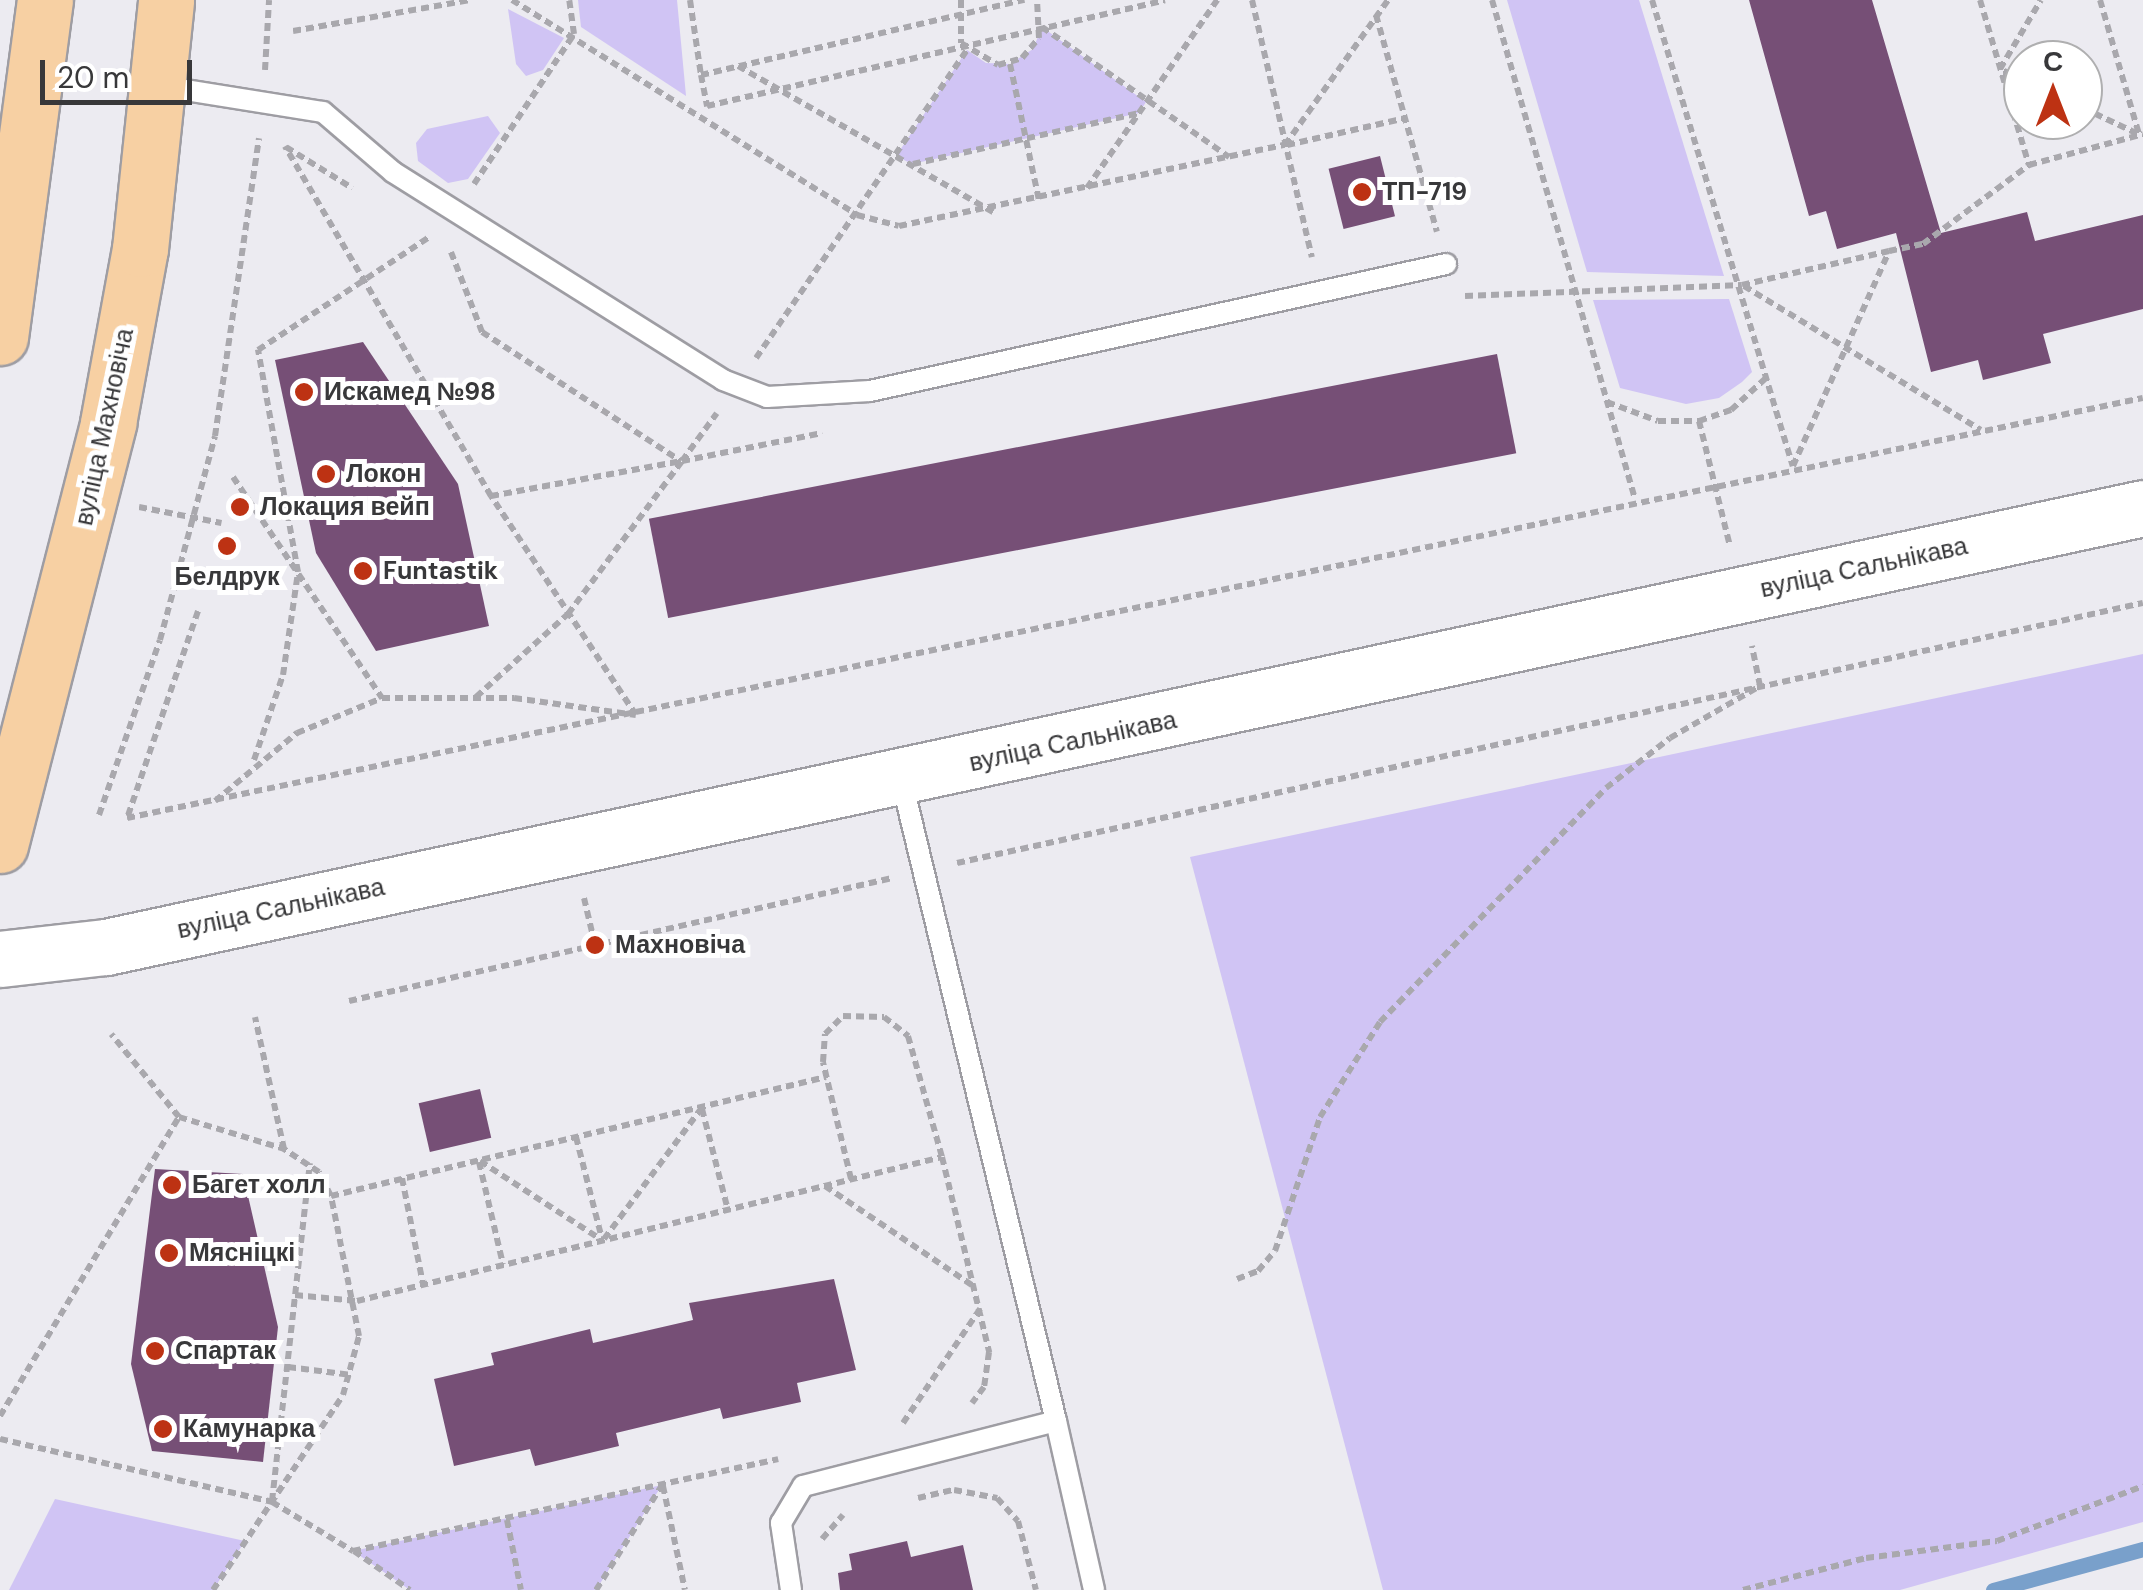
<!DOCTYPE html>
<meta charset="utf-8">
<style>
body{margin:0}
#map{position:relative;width:2143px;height:1590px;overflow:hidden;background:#ecebf1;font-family:"DM Sans",sans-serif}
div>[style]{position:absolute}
.green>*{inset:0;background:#d0c4f4}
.stream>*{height:15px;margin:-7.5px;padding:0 7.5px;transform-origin:7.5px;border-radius:7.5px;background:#79a0cb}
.building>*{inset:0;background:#764f76;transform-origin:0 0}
.path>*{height:6px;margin-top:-3px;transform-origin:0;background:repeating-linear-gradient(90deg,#a9a8ad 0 8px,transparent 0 13px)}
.roads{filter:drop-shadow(2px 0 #9e9da3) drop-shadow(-2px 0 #9e9da3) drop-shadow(0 2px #9e9da3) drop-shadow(0 -2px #9e9da3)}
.lane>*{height:20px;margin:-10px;padding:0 10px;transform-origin:10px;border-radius:10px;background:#fff}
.secondary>*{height:55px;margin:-27.5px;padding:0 27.5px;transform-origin:27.5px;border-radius:27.5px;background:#fff}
.primary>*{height:55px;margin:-27.5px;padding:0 27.5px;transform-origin:27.5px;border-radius:27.5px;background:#f7d0a3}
.dots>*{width:28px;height:28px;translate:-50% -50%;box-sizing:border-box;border:5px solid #fff;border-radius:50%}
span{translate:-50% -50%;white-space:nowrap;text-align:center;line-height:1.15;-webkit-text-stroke:10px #fff;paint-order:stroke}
.poi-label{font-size:25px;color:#38383a;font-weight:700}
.left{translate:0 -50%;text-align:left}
.street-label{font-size:25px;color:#38383a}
.north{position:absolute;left:2003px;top:40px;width:100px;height:100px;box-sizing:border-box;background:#fff;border:2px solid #afafb0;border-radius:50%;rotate:0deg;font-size:28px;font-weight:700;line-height:40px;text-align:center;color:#38383a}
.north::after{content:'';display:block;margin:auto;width:35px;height:45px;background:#bd3213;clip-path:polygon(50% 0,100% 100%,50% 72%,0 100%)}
.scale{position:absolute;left:40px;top:60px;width:152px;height:45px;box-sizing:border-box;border:5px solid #38383a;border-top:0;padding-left:12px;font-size:30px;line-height:35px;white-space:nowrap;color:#38383a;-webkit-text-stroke:8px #fff;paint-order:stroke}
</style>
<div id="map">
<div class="green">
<i style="clip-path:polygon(578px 0,677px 0,686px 96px,581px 27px)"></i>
<i style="clip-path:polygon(1507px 0,1639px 0,1724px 276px,1587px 272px)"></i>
<i style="clip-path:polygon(508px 9px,564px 38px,543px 70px,526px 76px,516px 64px)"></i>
<i style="clip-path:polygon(1042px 27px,1146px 102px,1139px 113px,912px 164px,896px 156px,967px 50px,986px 63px,1010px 64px,1033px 49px)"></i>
<i style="clip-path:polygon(488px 116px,500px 133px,468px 179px,448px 183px,418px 161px,416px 143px,427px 129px)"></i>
<i style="clip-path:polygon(1729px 299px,1752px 372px,1742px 382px,1719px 398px,1686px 404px,1620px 388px,1593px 300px)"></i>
<i style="clip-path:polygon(2143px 654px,2143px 1522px,1900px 1590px,1383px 1590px,1190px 857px)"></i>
<i style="clip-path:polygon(662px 1485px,596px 1590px,410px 1590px,353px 1551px)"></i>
<i style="clip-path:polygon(55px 1499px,245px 1541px,213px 1590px,9px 1590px)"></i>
</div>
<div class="stream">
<i style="left:1993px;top:1590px;width:156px;rotate:-15.3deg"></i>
</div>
<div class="building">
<i style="clip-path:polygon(1749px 0,1872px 0,1941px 233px,2027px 212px,2035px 241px,2143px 215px,2143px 309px,2043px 334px,2051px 363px,1983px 380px,1978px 360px,1931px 372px,1896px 233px,1837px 249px,1826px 211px,1809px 216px)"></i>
<i style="left:1380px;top:156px;width:62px;height:53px;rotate:76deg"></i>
<i style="clip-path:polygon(363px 342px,458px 484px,489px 626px,376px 651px,316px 553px,275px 360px)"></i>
<i style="left:1497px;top:354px;width:101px;height:864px;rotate:79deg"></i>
<i style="left:480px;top:1089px;width:50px;height:63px;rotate:77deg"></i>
<i style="clip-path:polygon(155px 1169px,243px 1174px,278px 1327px,263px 1462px,152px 1451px,131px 1364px)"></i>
<i style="clip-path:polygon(834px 1279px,856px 1370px,797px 1383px,801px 1402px,723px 1419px,720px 1408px,616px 1433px,619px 1446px,535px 1466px,530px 1449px,454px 1466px,434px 1379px,494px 1365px,491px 1353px,590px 1329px,593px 1343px,693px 1320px,689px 1303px)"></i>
<i style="clip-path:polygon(907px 1541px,911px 1557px,963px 1545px,973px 1590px,840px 1590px,838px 1573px,852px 1570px,849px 1554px)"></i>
</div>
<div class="path">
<i style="left:512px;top:0;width:407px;rotate:31.9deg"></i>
<i style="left:857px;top:215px;width:43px;rotate:14.7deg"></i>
<i style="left:899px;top:226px;width:394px;rotate:-11.9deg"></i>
<i style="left:1285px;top:145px;width:178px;rotate:-54.6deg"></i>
<i style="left:690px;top:0;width:76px;rotate:81.7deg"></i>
<i style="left:701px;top:75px;width:332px;rotate:-13.1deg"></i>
<i style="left:961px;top:0;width:43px;rotate:90deg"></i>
<i style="left:961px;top:43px;width:43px;rotate:30.7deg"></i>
<i style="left:998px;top:65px;width:25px;rotate:-16deg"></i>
<i style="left:1022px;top:58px;width:26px;rotate:-50deg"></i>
<i style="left:1039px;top:38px;width:38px;rotate:-93deg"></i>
<i style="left:1252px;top:0;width:264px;rotate:76.9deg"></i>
<i style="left:1492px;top:0;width:519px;rotate:74.01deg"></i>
<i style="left:1652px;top:0;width:487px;rotate:73.2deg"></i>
<i style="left:1980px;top:0;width:172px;rotate:73.5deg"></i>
<i style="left:2029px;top:165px;width:118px;rotate:-15.2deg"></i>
<i style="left:2100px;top:0;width:140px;rotate:73.8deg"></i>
<i style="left:1376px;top:15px;width:225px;rotate:74.3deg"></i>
<i style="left:1042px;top:27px;width:228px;rotate:34.8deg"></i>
<i style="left:293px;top:31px;width:181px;rotate:-9.9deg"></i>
<i style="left:1010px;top:64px;width:140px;rotate:78deg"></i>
<i style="left:738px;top:66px;width:294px;rotate:29.8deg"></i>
<i style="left:265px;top:70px;width:70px;rotate:-86.7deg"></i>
<i style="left:701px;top:75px;width:32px;rotate:79deg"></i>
<i style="left:707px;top:106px;width:470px;rotate:-13deg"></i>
<i style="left:2023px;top:79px;width:25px;rotate:-157deg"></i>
<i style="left:2000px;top:69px;width:80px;rotate:-59.3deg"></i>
<i style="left:2083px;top:108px;width:61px;rotate:25.3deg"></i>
<i style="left:1287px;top:145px;width:122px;rotate:-12.8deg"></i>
<i style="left:286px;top:147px;width:78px;rotate:31.8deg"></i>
<i style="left:913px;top:164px;width:232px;rotate:-12.7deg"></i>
<i style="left:474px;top:184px;width:180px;rotate:-56.3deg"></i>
<i style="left:574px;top:34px;width:34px;rotate:-98deg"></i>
<i style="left:1087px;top:188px;width:229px;rotate:-55.3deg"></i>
<i style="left:451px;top:252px;width:86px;rotate:68.8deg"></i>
<i style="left:482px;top:332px;width:237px;rotate:33deg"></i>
<i style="left:1744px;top:286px;width:277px;rotate:31.3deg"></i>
<i style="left:1465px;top:296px;width:277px;rotate:-2.3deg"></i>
<i style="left:1742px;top:285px;width:151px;rotate:-13deg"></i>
<i style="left:756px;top:358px;width:373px;rotate:-55.6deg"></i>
<i style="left:1607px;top:402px;width:54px;rotate:20.4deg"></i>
<i style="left:1658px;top:421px;width:41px"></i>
<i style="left:1699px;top:421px;width:34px;rotate:-19deg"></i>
<i style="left:1731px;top:410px;width:47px;rotate:-42.4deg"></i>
<i style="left:1699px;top:421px;width:129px;rotate:76.1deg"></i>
<i style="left:1793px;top:466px;width:235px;rotate:-65.9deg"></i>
<i style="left:1889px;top:251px;width:35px;rotate:-12deg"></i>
<i style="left:1923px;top:244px;width:132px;rotate:-36.7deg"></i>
<i style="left:233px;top:477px;width:267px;rotate:56deg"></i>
<i style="left:491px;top:496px;width:194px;rotate:-10.4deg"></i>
<i style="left:682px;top:461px;width:59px;rotate:-53.9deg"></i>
<i style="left:139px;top:507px;width:84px;rotate:11deg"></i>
<i style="left:198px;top:611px;width:219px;rotate:108.9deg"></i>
<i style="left:127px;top:818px;width:2059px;rotate:-11.77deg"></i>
<i style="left:476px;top:697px;width:124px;rotate:-42.1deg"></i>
<i style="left:568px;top:614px;width:191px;rotate:-53.3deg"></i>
<i style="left:682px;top:461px;width:143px;rotate:-11.3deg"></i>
<i style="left:254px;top:760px;width:90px;rotate:-71.2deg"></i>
<i style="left:283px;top:675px;width:104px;rotate:-81.7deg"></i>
<i style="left:298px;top:572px;width:226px;rotate:-100.2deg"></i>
<i style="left:258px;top:350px;width:207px;rotate:-33.4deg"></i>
<i style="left:215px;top:801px;width:107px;rotate:-39.7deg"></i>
<i style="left:297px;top:733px;width:92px;rotate:-22.4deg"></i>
<i style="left:382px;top:698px;width:132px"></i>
<i style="left:514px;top:698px;width:123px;rotate:7.9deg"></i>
<i style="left:636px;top:715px;width:263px;rotate:-123.5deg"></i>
<i style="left:491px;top:496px;width:406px;rotate:-120.5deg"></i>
<i style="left:99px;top:815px;width:185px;rotate:-70.8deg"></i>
<i style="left:160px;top:640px;width:211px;rotate:-74.9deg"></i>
<i style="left:215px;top:436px;width:301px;rotate:-81.6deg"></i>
<i style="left:957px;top:863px;width:1214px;rotate:-12.37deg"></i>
<i style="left:584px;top:898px;width:48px;rotate:76.8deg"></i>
<i style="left:349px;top:1001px;width:557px;rotate:-12.76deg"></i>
<i style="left:702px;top:1109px;width:104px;rotate:75.6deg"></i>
<i style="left:179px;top:1117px;width:110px;rotate:16.9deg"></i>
<i style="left:576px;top:1137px;width:105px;rotate:75.7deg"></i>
<i style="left:480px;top:1161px;width:147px;rotate:33deg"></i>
<i style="left:479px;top:1162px;width:105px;rotate:76.8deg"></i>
<i style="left:402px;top:1178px;width:108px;rotate:78.8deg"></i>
<i style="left:851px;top:1179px;width:120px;rotate:-103.5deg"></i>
<i style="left:823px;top:1062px;width:28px;rotate:-86deg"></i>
<i style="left:825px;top:1034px;width:25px;rotate:-45deg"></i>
<i style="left:843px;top:1016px;width:41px;rotate:1.4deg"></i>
<i style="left:884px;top:1017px;width:31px;rotate:38deg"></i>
<i style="left:908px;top:1036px;width:126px;rotate:74.3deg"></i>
<i style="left:825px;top:1186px;width:181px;rotate:34deg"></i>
<i style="left:331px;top:1196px;width:509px;rotate:-13.52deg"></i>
<i style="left:604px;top:1239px;width:162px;rotate:-53.3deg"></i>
<i style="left:1237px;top:1279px;width:22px;rotate:-21deg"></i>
<i style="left:1258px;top:1271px;width:26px;rotate:-50deg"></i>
<i style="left:1275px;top:1251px;width:141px;rotate:-71.4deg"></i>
<i style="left:1320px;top:1117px;width:112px;rotate:-57.7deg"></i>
<i style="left:1380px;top:1022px;width:325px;rotate:-46deg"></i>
<i style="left:1606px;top:788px;width:81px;rotate:-38deg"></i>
<i style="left:1670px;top:738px;width:104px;rotate:-30deg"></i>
<i style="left:1760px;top:686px;width:41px;rotate:-101.3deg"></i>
<i style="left:295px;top:1295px;width:62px;rotate:5.5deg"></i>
<i style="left:357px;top:1301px;width:602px;rotate:-13.83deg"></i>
<i style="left:942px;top:1157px;width:201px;rotate:76.4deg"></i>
<i style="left:989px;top:1352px;width:35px;rotate:98deg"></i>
<i style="left:984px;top:1387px;width:20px;rotate:127deg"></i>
<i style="left:288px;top:1367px;width:64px;rotate:7.2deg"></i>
<i style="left:0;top:1416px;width:348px;rotate:-59.1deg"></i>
<i style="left:179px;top:1117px;width:107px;rotate:-129.3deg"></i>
<i style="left:903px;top:1423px;width:138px;rotate:-56deg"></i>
<i style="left:0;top:1439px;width:279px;rotate:13deg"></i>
<i style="left:272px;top:1502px;width:95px;rotate:31.2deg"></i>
<i style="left:353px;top:1551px;width:435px;rotate:-12.2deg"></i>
<i style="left:663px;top:1486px;width:106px;rotate:78.1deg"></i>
<i style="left:918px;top:1498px;width:37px;rotate:-13deg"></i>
<i style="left:954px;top:1490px;width:44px;rotate:10.5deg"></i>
<i style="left:997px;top:1498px;width:31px;rotate:48deg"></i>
<i style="left:1018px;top:1521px;width:71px;rotate:75.4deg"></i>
<i style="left:272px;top:1501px;width:340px;rotate:-83.6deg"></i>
<i style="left:507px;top:1520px;width:71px;rotate:78.7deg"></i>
<i style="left:822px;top:1539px;width:32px;rotate:-49deg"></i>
<i style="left:354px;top:1551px;width:68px;rotate:34.9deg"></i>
<i style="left:213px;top:1590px;width:234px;rotate:-56.3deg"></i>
<i style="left:343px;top:1395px;width:61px;rotate:-74.8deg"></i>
<i style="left:359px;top:1336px;width:143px;rotate:-101.3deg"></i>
<i style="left:331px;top:1196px;width:27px;rotate:-117deg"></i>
<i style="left:319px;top:1172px;width:42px;rotate:-146.7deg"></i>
<i style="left:284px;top:1149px;width:135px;rotate:-102.4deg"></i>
<i style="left:596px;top:1590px;width:124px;rotate:-57.8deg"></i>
<i style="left:1743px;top:1590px;width:127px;rotate:-14.6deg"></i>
<i style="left:1866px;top:1558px;width:132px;rotate:-7.4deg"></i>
<i style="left:1997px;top:1541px;width:156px;rotate:-20.6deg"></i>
</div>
<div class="roads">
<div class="lane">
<i style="left:160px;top:86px;width:165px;rotate:9.1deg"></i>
<i style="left:323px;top:112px;width:92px;rotate:40.6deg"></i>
<i style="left:393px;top:172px;width:390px;rotate:32.2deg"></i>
<i style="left:723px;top:380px;width:47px;rotate:21.1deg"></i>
<i style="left:767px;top:397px;width:103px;rotate:-3.3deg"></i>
<i style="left:870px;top:391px;width:590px;rotate:-12.43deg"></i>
<i style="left:1056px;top:1421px;width:173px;rotate:77.3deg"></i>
<i style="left:791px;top:1590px;width:68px;rotate:-98.5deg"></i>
<i style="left:781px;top:1523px;width:43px;rotate:-59.3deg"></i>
<i style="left:803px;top:1486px;width:261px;rotate:-14.4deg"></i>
<i style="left:1056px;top:1421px;width:661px;rotate:-103.55deg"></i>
</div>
<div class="secondary">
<i style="left:0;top:959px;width:107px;rotate:-6.5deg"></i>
<i style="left:106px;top:947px;width:2084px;rotate:-12.16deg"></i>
</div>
<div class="primary">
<i style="left:0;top:337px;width:340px;rotate:-82.4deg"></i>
<i style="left:0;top:845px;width:436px;rotate:-75.6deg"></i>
<i style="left:108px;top:423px;width:177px;rotate:-79.6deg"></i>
<i style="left:140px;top:249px;width:250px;rotate:-84deg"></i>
</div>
</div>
<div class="dots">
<i style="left:1362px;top:192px;background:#bd3213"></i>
<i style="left:304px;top:392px;background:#bd3213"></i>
<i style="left:326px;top:474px;background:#bd3213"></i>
<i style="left:240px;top:507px;background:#bd3213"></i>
<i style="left:227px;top:546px;background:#bd3213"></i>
<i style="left:363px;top:571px;background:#bd3213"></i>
<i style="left:595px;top:945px;background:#bd3213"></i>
<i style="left:172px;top:1185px;background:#bd3213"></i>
<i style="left:169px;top:1253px;background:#bd3213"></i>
<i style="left:155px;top:1351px;background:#bd3213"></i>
<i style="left:163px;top:1429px;background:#bd3213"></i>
</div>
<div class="poi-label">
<span class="left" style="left:1382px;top:192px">ТП-719</span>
<span class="left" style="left:324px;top:392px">Искамед №98</span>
<span class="left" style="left:346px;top:474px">Локон</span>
<span class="left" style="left:260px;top:507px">Локация вейп</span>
<span class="left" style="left:383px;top:571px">Funtastik</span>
<span style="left:227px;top:577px">Белдрук</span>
<span class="left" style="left:615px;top:945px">Махновіча</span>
<span class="left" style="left:192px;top:1185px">Багет холл</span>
<span class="left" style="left:189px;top:1253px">Мясніцкі</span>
<span class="left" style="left:175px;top:1351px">Спартак</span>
<span class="left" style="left:183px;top:1429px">Камунарка</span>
</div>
<div class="street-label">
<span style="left:105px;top:427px;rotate:-78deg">вуліца Махновіча</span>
<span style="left:1864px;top:568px;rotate:-12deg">вуліца Сальнікава</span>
<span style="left:1073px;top:742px;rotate:-12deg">вуліца Сальнікава</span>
<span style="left:281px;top:909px;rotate:-12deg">вуліца Сальнікава</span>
</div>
<div class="north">С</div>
<div class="scale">20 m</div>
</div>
